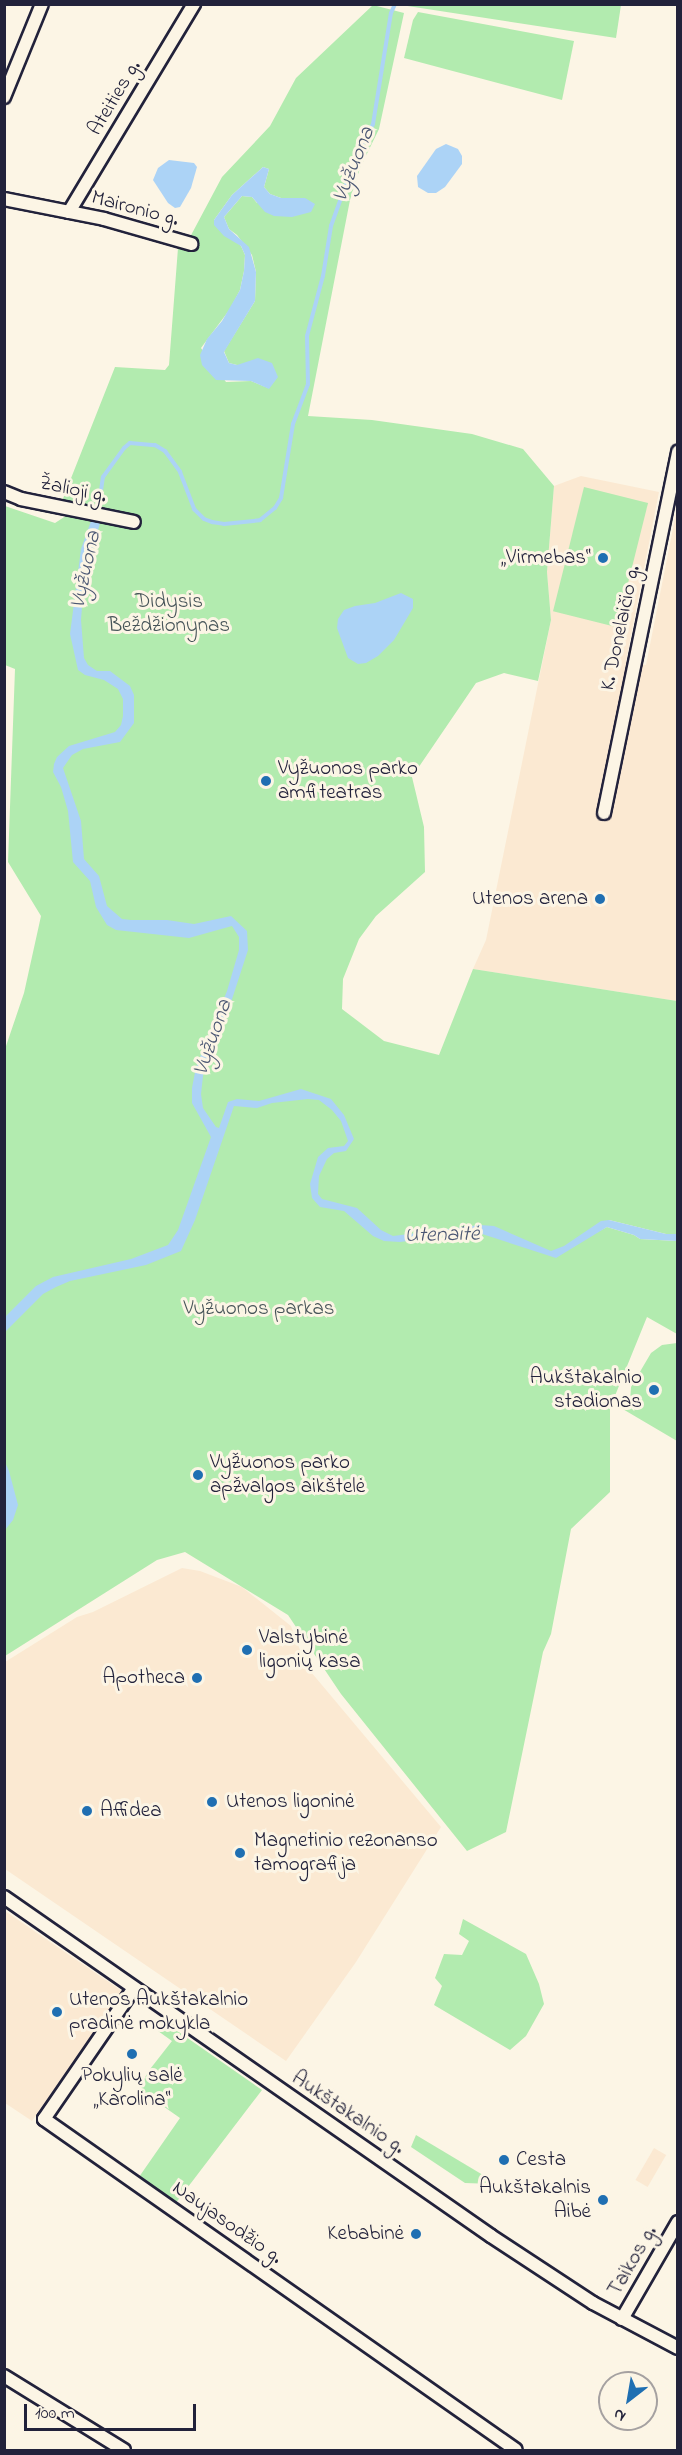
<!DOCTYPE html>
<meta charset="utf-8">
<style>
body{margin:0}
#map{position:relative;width:682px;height:2455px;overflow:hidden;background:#fcf5e5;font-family:"Indie Flower",sans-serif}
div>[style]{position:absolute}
.built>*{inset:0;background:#fbe9d2;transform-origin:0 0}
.green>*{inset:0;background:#b2ebaf;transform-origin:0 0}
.water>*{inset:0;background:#acd3f6}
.stream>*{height:4px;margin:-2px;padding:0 2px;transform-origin:2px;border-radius:2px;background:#acd3f6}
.roads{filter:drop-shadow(2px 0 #22223b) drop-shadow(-2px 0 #22223b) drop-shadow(0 2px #22223b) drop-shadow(0 -2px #22223b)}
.minor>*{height:12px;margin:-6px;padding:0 6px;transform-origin:6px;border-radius:6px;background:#fcf5e5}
.dots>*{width:16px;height:16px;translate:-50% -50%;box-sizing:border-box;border:3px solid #fcf5e5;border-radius:50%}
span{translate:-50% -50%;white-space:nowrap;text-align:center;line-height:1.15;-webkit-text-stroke:6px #fcf5e5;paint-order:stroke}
.street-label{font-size:21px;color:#22223b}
.poi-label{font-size:21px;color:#22223b}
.right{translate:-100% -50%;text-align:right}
.left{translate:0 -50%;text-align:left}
.park-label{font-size:21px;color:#465458}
.water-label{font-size:22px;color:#4b5773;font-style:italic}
.frame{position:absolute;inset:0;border:6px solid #22223b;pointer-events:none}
.north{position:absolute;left:598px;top:2371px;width:60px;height:60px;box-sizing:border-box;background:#fcf5e5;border:2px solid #a5a1a1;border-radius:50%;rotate:211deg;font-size:16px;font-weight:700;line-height:24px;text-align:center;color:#22223b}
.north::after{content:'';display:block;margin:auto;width:21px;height:27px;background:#1f6fb2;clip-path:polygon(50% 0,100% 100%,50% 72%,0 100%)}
.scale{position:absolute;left:24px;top:2404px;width:172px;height:27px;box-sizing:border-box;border:3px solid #22223b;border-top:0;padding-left:8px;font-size:18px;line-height:21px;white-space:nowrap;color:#22223b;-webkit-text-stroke:4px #fcf5e5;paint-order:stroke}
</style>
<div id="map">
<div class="built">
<i style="clip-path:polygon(581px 476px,659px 492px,626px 661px,646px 665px,677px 508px,677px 1001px,473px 969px,486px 940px,551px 620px,547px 572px,554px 486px)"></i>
<i style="clip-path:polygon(182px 1568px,200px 1571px,242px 1587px,291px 1626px,306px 1666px,441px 1827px,356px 1962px,286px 2061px,5px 1869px,5px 1662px,77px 1617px,93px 1612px)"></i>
<i style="clip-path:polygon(5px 1911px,122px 1991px,32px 2121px,5px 2103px)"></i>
<i style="left:654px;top:2148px;width:14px;height:37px;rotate:30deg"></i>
</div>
<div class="green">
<i style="clip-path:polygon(evenodd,373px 5px,404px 13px,379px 129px,360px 168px,350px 200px,308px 416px,372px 420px,472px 434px,523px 449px,554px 486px,547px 572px,551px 620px,538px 681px,504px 673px,476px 683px,412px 777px,424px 827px,425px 872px,376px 916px,359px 939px,343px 979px,342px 1009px,384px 1041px,439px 1055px,473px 969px,677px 1001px,677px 1234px,666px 1234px,609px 1220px,595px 1233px,607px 1227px,634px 1235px,640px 1239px,677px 1241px,677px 1334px,647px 1317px,610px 1408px,610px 1492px,571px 1529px,551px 1634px,543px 1652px,506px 1832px,467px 1851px,341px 1694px,288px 1615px,185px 1552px,157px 1560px,5px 1656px,4px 1052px,24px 993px,41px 916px,8px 862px,15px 669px,5px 665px,5px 506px,55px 523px,78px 508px,62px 501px,115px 367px,165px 370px,169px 365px,178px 248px,189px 239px,222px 177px,270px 126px,296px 78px,373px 5px,263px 167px,269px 169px,264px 187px,270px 194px,281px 198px,305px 198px,257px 203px,252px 197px,242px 196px,224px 217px,229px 229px,237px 235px,252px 255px,256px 272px,255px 301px,224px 351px,229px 363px,237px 365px,268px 388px,251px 381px,226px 382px,201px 348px,230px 309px,240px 290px,244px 271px,245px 255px,241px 246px,214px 220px,232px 195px,263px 167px)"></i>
<i style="clip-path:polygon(401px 5px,621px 5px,616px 38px)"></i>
<i style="clip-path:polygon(418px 12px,574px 41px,562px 100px,404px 58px,413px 20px)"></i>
<i style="left:584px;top:487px;width:66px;height:128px;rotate:14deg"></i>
<i style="clip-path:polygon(677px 1343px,678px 1343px,677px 1441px,621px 1408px,626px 1400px,630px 1402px,631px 1387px,651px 1353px,662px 1345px)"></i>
<i style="clip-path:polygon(463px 1919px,526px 1954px,539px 1984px,544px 2004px,526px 2036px,510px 2050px,434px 2005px,442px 1986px,435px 1978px,444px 1954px,462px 1955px,469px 1941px,459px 1934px)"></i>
<i style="clip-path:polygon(163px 2021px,262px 2090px,175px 2204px,139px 2177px,180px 2118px,140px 2090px,147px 2073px,172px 2041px,158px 2031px)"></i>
<i style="clip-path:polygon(416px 2135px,493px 2181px,493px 2184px,465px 2183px,411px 2147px)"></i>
</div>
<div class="water">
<i style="clip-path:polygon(446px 144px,458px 149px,462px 156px,462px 164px,445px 187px,436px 193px,428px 193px,418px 187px,417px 176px,436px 149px)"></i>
<i style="clip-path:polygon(169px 160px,194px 163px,197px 167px,191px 188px,180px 207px,175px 208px,168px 203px,153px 180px,158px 168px)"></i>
<i style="clip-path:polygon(263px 167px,269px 169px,264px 187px,270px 194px,281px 198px,305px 198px,315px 204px,311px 212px,292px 217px,274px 216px,265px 212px,252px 197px,242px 196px,224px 217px,229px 229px,249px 247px,256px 272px,255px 301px,224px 352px,229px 363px,237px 365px,258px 358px,272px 363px,278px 377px,269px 389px,251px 381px,216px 380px,202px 365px,200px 355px,207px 339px,222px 321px,240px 290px,244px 271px,245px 255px,241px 246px,224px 236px,214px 225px,214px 220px,232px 195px)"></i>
<i style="clip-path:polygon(95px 510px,103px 512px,84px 582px,81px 620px,84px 658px,88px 665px,97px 671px,110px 671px,130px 686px,134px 695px,134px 723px,120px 742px,83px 749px,72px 755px,63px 768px,81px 821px,84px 859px,99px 876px,107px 906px,122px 919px,131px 920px,167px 920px,194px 924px,231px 916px,247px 931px,248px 950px,222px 1030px,204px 1067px,201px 1094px,203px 1108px,216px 1127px,219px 1128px,228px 1102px,237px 1099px,259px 1101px,301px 1089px,331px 1099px,344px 1115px,354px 1139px,346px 1151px,334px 1153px,327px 1159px,319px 1176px,318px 1194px,322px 1199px,357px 1208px,381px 1230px,393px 1236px,480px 1225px,494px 1226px,551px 1251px,564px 1246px,601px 1221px,609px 1220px,666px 1234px,677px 1234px,677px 1241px,640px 1239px,634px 1235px,607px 1227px,556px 1258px,476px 1232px,400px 1242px,384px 1241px,373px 1236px,344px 1211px,320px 1207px,312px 1198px,310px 1184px,318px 1157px,328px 1148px,344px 1146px,348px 1141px,341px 1121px,332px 1110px,319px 1100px,308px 1099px,272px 1103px,257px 1108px,234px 1106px,195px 1220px,181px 1251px,146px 1265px,70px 1281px,56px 1287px,43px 1294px,5px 1332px,5px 1317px,36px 1286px,53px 1277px,131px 1259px,168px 1245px,178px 1230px,211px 1137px,192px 1103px,192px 1088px,196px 1067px,227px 991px,239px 950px,239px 937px,232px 926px,189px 938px,116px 930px,107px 925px,96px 907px,90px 881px,73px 862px,68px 811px,61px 787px,53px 772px,54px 764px,57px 757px,69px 746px,115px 732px,121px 725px,123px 716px,123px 699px,118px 689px,104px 680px,85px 675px,78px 670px,70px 634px,81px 549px)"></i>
<i style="clip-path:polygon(401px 593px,413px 599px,413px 608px,394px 640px,378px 656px,366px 663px,358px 664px,348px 658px,337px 628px,338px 619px,344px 610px,355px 606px,375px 603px)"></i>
<i style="clip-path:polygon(5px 1462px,9px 1471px,18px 1505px,13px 1520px,5px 1530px)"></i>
</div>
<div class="stream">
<i style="left:98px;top:512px;width:35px;rotate:-82deg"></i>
<i style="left:103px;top:477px;width:36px;rotate:-54deg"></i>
<i style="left:124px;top:448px;width:8px;rotate:-40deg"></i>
<i style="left:130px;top:443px;width:25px;rotate:5deg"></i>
<i style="left:155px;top:445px;width:12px;rotate:31deg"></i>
<i style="left:165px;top:451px;width:26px;rotate:54deg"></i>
<i style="left:180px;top:472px;width:40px;rotate:69deg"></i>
<i style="left:194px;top:509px;width:14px;rotate:45deg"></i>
<i style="left:204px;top:519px;width:9px;rotate:21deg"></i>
<i style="left:212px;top:522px;width:12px;rotate:9deg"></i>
<i style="left:224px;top:524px;width:36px;rotate:-6deg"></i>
<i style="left:260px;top:520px;width:19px;rotate:-39deg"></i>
<i style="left:275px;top:508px;width:12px;rotate:-59deg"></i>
<i style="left:281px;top:498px;width:75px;rotate:-80.8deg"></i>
<i style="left:293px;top:424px;width:43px;rotate:-69.4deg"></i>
<i style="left:308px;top:384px;width:48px;rotate:-91.2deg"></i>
<i style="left:307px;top:336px;width:62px;rotate:-75.1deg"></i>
<i style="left:323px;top:276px;width:51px;rotate:-80.9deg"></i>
<i style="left:331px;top:226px;width:74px;rotate:-70.3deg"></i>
<i style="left:356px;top:156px;width:36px;rotate:-62deg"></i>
<i style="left:373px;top:124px;width:112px;rotate:-80.8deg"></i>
<i style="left:391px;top:13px;width:10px;rotate:-66deg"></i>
</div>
<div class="roads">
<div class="minor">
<i style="left:4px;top:97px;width:100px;rotate:-67.8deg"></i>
<i style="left:4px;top:199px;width:102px;rotate:11.3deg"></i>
<i style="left:104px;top:219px;width:91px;rotate:16deg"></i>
<i style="left:69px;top:212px;width:243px;rotate:-59deg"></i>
<i style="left:4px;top:492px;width:18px;rotate:22deg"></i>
<i style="left:21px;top:499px;width:115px;rotate:11.5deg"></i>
<i style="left:604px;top:813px;width:369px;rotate:-78.4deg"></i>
<i style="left:4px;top:1897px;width:593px;rotate:34.84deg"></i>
<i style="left:491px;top:2236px;width:122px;rotate:33.3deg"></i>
<i style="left:593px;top:2303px;width:96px;rotate:27.9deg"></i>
<i style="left:134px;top:1988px;width:159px;rotate:124.5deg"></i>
<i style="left:44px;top:2119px;width:576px;rotate:35.04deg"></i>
<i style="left:622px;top:2319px;width:112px;rotate:-60deg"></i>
<i style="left:4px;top:2376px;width:141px;rotate:31.7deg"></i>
</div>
</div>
<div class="dots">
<i style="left:603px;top:558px;background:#1f6fb2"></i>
<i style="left:266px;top:781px;background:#1f6fb2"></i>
<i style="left:600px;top:899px;background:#1f6fb2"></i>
<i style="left:654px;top:1390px;background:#1f6fb2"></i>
<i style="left:198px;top:1475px;background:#1f6fb2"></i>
<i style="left:247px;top:1650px;background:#1f6fb2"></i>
<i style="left:197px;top:1678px;background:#1f6fb2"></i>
<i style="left:212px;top:1802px;background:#1f6fb2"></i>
<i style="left:87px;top:1811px;background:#1f6fb2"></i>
<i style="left:240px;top:1853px;background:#1f6fb2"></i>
<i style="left:57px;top:2012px;background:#1f6fb2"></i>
<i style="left:132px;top:2054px;background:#1f6fb2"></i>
<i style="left:504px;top:2160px;background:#1f6fb2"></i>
<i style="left:603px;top:2200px;background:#1f6fb2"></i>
<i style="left:416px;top:2234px;background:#1f6fb2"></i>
</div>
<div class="street-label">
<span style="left:115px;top:98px;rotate:-59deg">Ateities g.</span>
<span style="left:135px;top:209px;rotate:15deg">Maironio g.</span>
<span style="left:73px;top:490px;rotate:12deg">Žalioji g.</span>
<span style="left:621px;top:628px;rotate:-78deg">K. Donelaičio g.</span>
<span style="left:348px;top:2113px;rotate:34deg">Aukštakalnio g.</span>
<span style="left:227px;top:2223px;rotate:35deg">Naujasodžio g.</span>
<span style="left:633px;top:2261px;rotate:-60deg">Taikos g.</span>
</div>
<div class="poi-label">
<span class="right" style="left:591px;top:558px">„Virmebas“</span>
<span class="left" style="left:278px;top:781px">Vyžuonos parko<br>amfiteatras</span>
<span class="right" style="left:588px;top:899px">Utenos arena</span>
<span class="right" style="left:642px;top:1390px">Aukštakalnio<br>stadionas</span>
<span class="left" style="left:210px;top:1475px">Vyžuonos parko<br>apžvalgos aikštelė</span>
<span class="left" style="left:259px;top:1650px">Valstybinė<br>ligonių kasa</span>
<span class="right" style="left:185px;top:1678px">Apotheca</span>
<span class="left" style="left:226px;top:1802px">Utenos ligoninė</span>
<span class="left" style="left:100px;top:1811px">Affidea</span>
<span class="left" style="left:254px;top:1853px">Magnetinio rezonanso<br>tamografija</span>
<span class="left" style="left:69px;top:2012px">Utenos Aukštakalnio<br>pradinė mokykla</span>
<span style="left:132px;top:2088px">Pokylių salė<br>„Karolina“</span>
<span class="left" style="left:516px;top:2160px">Cesta</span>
<span class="right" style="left:591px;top:2200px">Aukštakalnis<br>Aibė</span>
<span class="right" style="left:404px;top:2234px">Kebabinė</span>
</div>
<div class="park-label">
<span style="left:169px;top:614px">Didysis<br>Beždžionynas</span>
<span style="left:259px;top:1309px">Vyžuonos parkas</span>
</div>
<div class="water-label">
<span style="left:355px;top:165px;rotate:-68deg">Vyžuona</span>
<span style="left:87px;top:570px;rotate:-78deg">Vyžuona</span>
<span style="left:214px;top:1038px;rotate:-71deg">Vyžuona</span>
<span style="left:442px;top:1236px;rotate:-1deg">Utenaitė</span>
</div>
<div class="frame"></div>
<div class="north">N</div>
<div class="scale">100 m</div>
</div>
